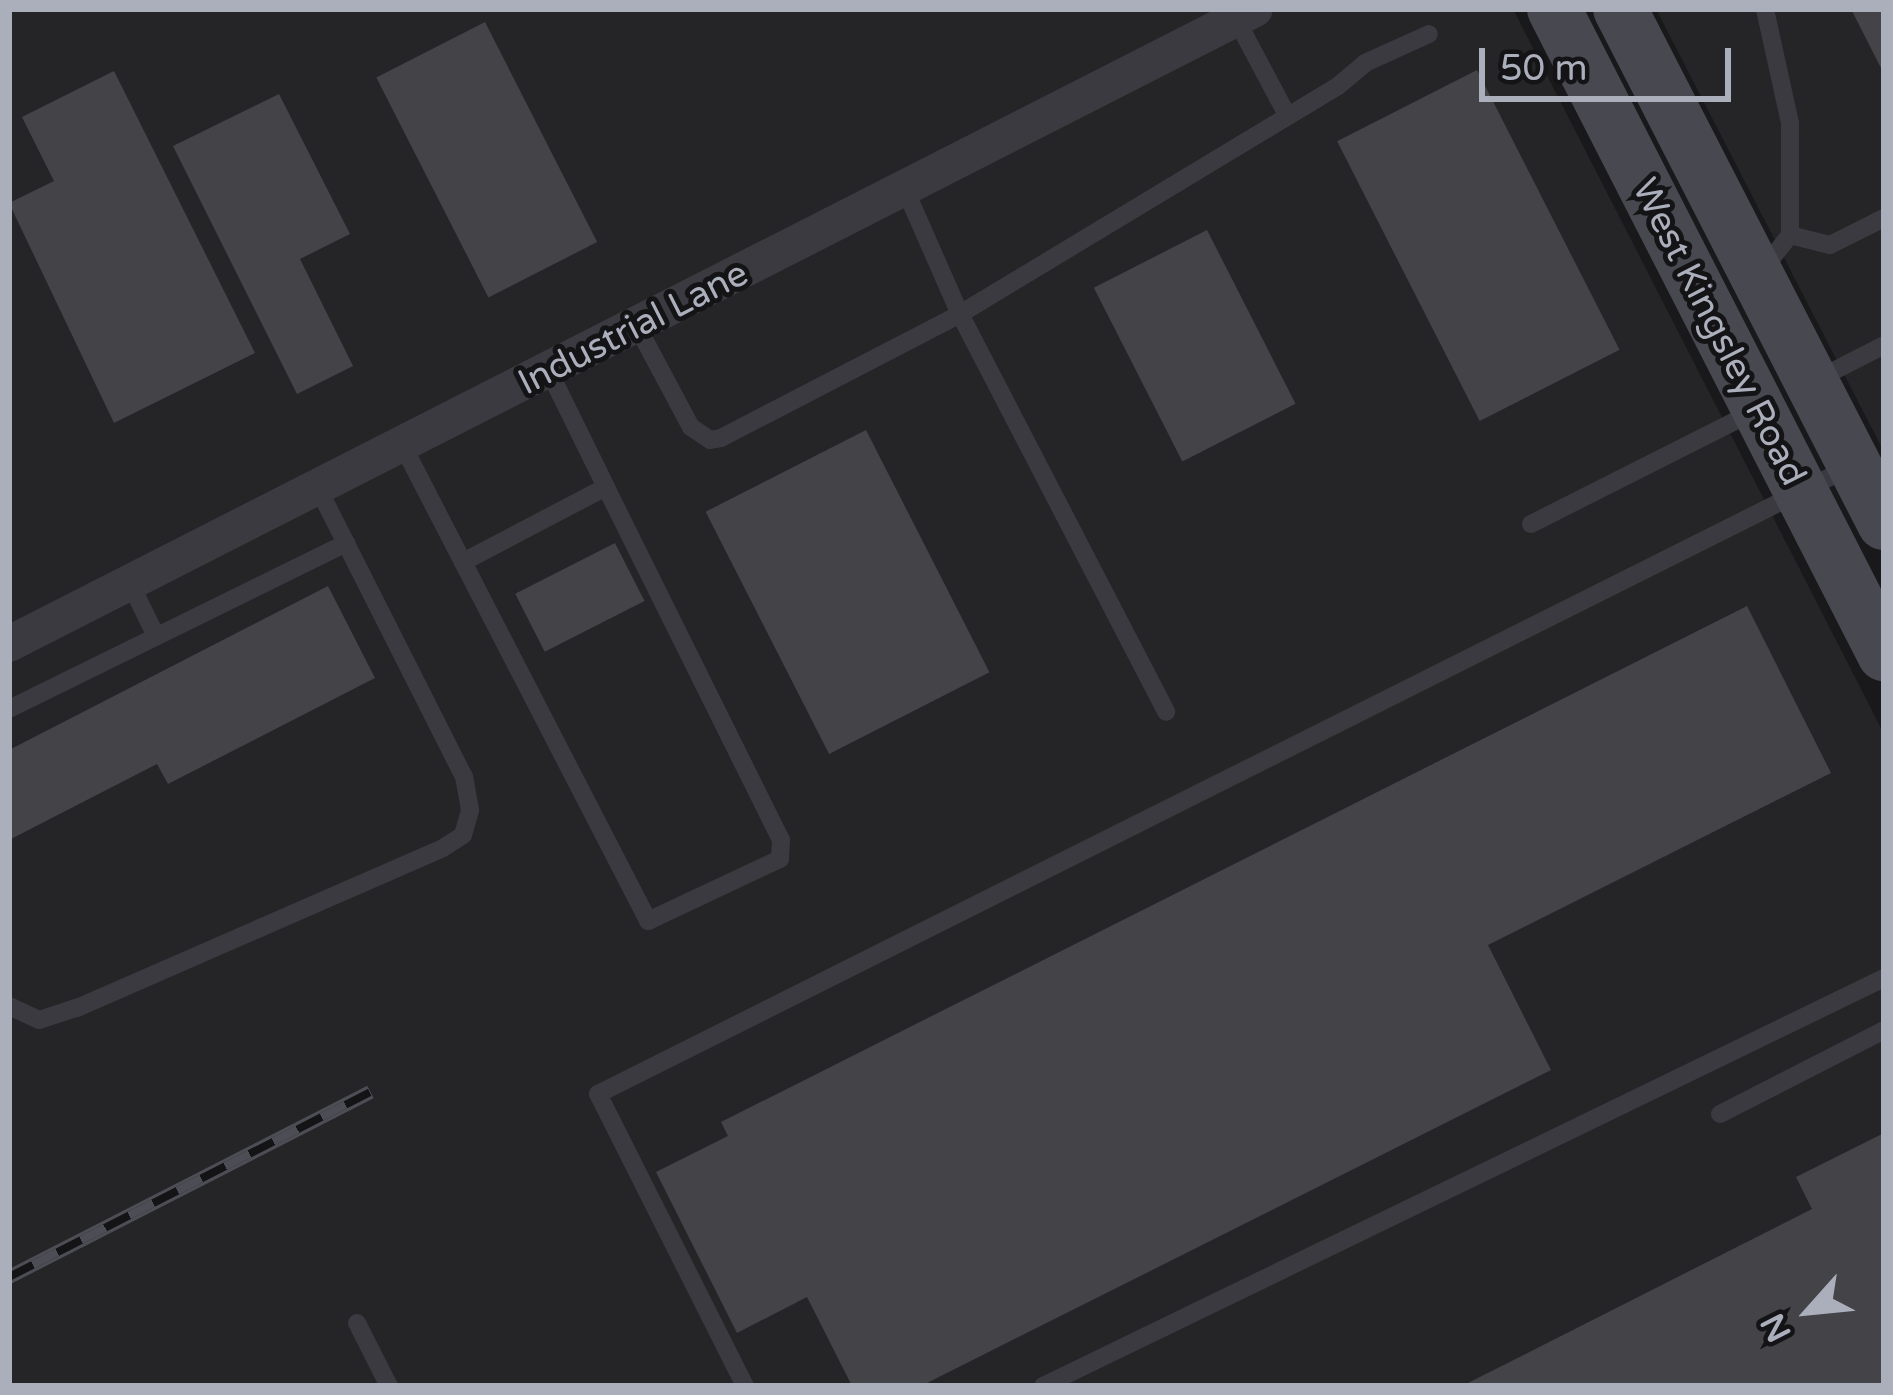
<!DOCTYPE html>
<style>
body{margin:0}
#map{position:relative;width:1893px;height:1395px;overflow:hidden;background:#19191b;font-family:"Varela Round",sans-serif}
div>[style]{position:absolute}
.built>*{inset:0;background:#252528}
.building>*{inset:0;background:#434348;transform-origin:0 0}
.lane>*{height:18px;margin:-9px;padding:0 9px;transform-origin:9px;border-radius:9px;background:#3a3a40}
.street>*{height:36px;margin:-18px;padding:0 18px;transform-origin:18px;border-radius:18px;background:#3a3a40}
.secondary>*{height:54px;margin:-27px;padding:0 27px;transform-origin:27px;border-radius:27px;background:#484950}
.rail>*{height:14px;margin-top:-7px;transform-origin:0;background:repeating-linear-gradient(90deg,#141416 0 27px,#4d4e55 0 54px);box-sizing:border-box;border-block:3px solid #4d4e55}
span{translate:-50% -50%;white-space:nowrap;text-align:center;line-height:1.15;-webkit-text-stroke:10px #141416;paint-order:stroke}
.street-label{font-size:36px;color:#abaebb}
.frame{position:absolute;inset:0;border:12px solid #abaebb;pointer-events:none}
.north{position:absolute;left:1749px;top:1251px;width:120px;height:120px;-webkit-text-stroke:9px #141416;paint-order:stroke;rotate:243deg;font-size:33px;font-weight:700;line-height:48px;text-align:center;color:#abaebb}
.north::after{content:'';display:block;margin:auto;width:42px;height:54px;background:#abaebb;clip-path:polygon(50% 0,100% 100%,50% 72%,0 100%)}
.scale{position:absolute;left:1479px;top:48px;width:252px;height:54px;box-sizing:border-box;border:6px solid #abaebb;border-top:0;padding-left:15px;font-size:36px;line-height:42px;white-space:nowrap;color:#abaebb;-webkit-text-stroke:9px #141416;paint-order:stroke}
</style>
<div id="map">
<div class="built">
<i style="clip-path:polygon(9px 9px,1513px 9px,1884px 734px,1884px 1386px,9px 1386px)"></i>
<i style="clip-path:polygon(1656px 9px,1884px 9px,1884px 452px)"></i>
</div>
<div class="building">
<i style="clip-path:polygon(1851px 9px,1884px 9px,1884px 74px)"></i>
<i style="left:485px;top:22px;width:247px;height:122px;rotate:63deg"></i>
<i style="left:1477px;top:70px;width:314px;height:157px;rotate:63deg"></i>
<i style="clip-path:polygon(114px 71px,255px 353px,114px 423px,9px 203px,54px 181px,22px 117px)"></i>
<i style="clip-path:polygon(279px 94px,350px 234px,300px 259px,353px 366px,297px 394px,173px 146px)"></i>
<i style="left:1207px;top:230px;width:195px;height:127px;rotate:63deg"></i>
<i style="left:866px;top:430px;width:272px;height:180px;rotate:63deg"></i>
<i style="left:615px;top:543px;width:65px;height:112px;rotate:63deg"></i>
<i style="clip-path:polygon(328px 586px,375px 678px,168px 784px,157px 764px,9px 840px,9px 750px)"></i>
<i style="clip-path:polygon(1747px 606px,1831px 773px,1488px 945px,1551px 1070px,921px 1386px,852px 1386px,807px 1297px,737px 1333px,656px 1172px,728px 1136px,721px 1122px)"></i>
<i style="clip-path:polygon(1884px 1133px,1884px 1386px,1462px 1386px,1812px 1209px,1796px 1177px)"></i>
</div>
<div class="lane">
<i style="left:1236px;top:19px;width:109px;rotate:62deg"></i>
<i style="left:905px;top:189px;width:137px;rotate:66.3deg"></i>
<i style="left:960px;top:314px;width:448px;rotate:62.6deg"></i>
<i style="left:1790px;top:235px;width:41px;rotate:14deg"></i>
<i style="left:1830px;top:245px;width:60px;rotate:-26.6deg"></i>
<i style="left:1764px;top:268px;width:42px;rotate:-51.8deg"></i>
<i style="left:1790px;top:235px;width:112px;rotate:-90deg"></i>
<i style="left:1790px;top:123px;width:117px;rotate:-102.4deg"></i>
<i style="left:637px;top:326px;width:115px;rotate:61.9deg"></i>
<i style="left:691px;top:427px;width:23px;rotate:34deg"></i>
<i style="left:710px;top:440px;width:11px;rotate:-10deg"></i>
<i style="left:721px;top:438px;width:269px;rotate:-27.4deg"></i>
<i style="left:960px;top:314px;width:441px;rotate:-31.1deg"></i>
<i style="left:1338px;top:86px;width:35px;rotate:-40deg"></i>
<i style="left:1365px;top:63px;width:70px;rotate:-24.4deg"></i>
<i style="left:1814px;top:381px;width:79px;rotate:-27.2deg"></i>
<i style="left:403px;top:446px;width:131px;rotate:62.7deg"></i>
<i style="left:463px;top:562px;width:161px;rotate:-27.7deg"></i>
<i style="left:606px;top:487px;width:129px;rotate:-116.2deg"></i>
<i style="left:1531px;top:524px;width:253px;rotate:-26.8deg"></i>
<i style="left:463px;top:562px;width:404px;rotate:62.7deg"></i>
<i style="left:648px;top:921px;width:146px;rotate:-25.2deg"></i>
<i style="left:780px;top:859px;width:19px;rotate:-87deg"></i>
<i style="left:781px;top:840px;width:394px;rotate:-116.4deg"></i>
<i style="left:130px;top:583px;width:59px;rotate:63.9deg"></i>
<i style="left:9px;top:709px;width:376px;rotate:-26.2deg"></i>
<i style="left:9px;top:1006px;width:33px;rotate:25deg"></i>
<i style="left:39px;top:1020px;width:40px;rotate:-18deg"></i>
<i style="left:77px;top:1008px;width:399px;rotate:-23.6deg"></i>
<i style="left:443px;top:848px;width:24px;rotate:-33deg"></i>
<i style="left:463px;top:835px;width:26px;rotate:-74deg"></i>
<i style="left:470px;top:810px;width:34px;rotate:-100deg"></i>
<i style="left:464px;top:777px;width:324px;rotate:-116.8deg"></i>
<i style="left:1720px;top:1114px;width:184px;rotate:-27.1deg"></i>
<i style="left:357px;top:1323px;width:71px;rotate:63.1deg"></i>
<i style="left:745px;top:1386px;width:327px;rotate:-116.7deg"></i>
<i style="left:598px;top:1094px;width:1400px;rotate:-26.6deg"></i>
<i style="left:1043px;top:1386px;width:935px;rotate:-25.88deg"></i>
</div>
<div class="street">
<i style="left:9px;top:644px;width:1398px;rotate:-27deg"></i>
</div>
<div class="secondary">
<i style="left:1554px;top:9px;width:725px;rotate:62.9deg"></i>
<i style="left:1620px;top:9px;width:578px;rotate:62.81deg"></i>
</div>
<div class="rail">
<i style="left:9px;top:1277px;width:406px;rotate:-27.1deg"></i>
</div>
<div class="street-label">
<span style="left:633px;top:328px;rotate:-27deg">Industrial Lane</span>
<span style="left:1719px;top:332px;rotate:63deg">West Kingsley Road</span>
</div>
<div class="frame"></div>
<div class="north">N</div>
<div class="scale">50 m</div>
</div>
